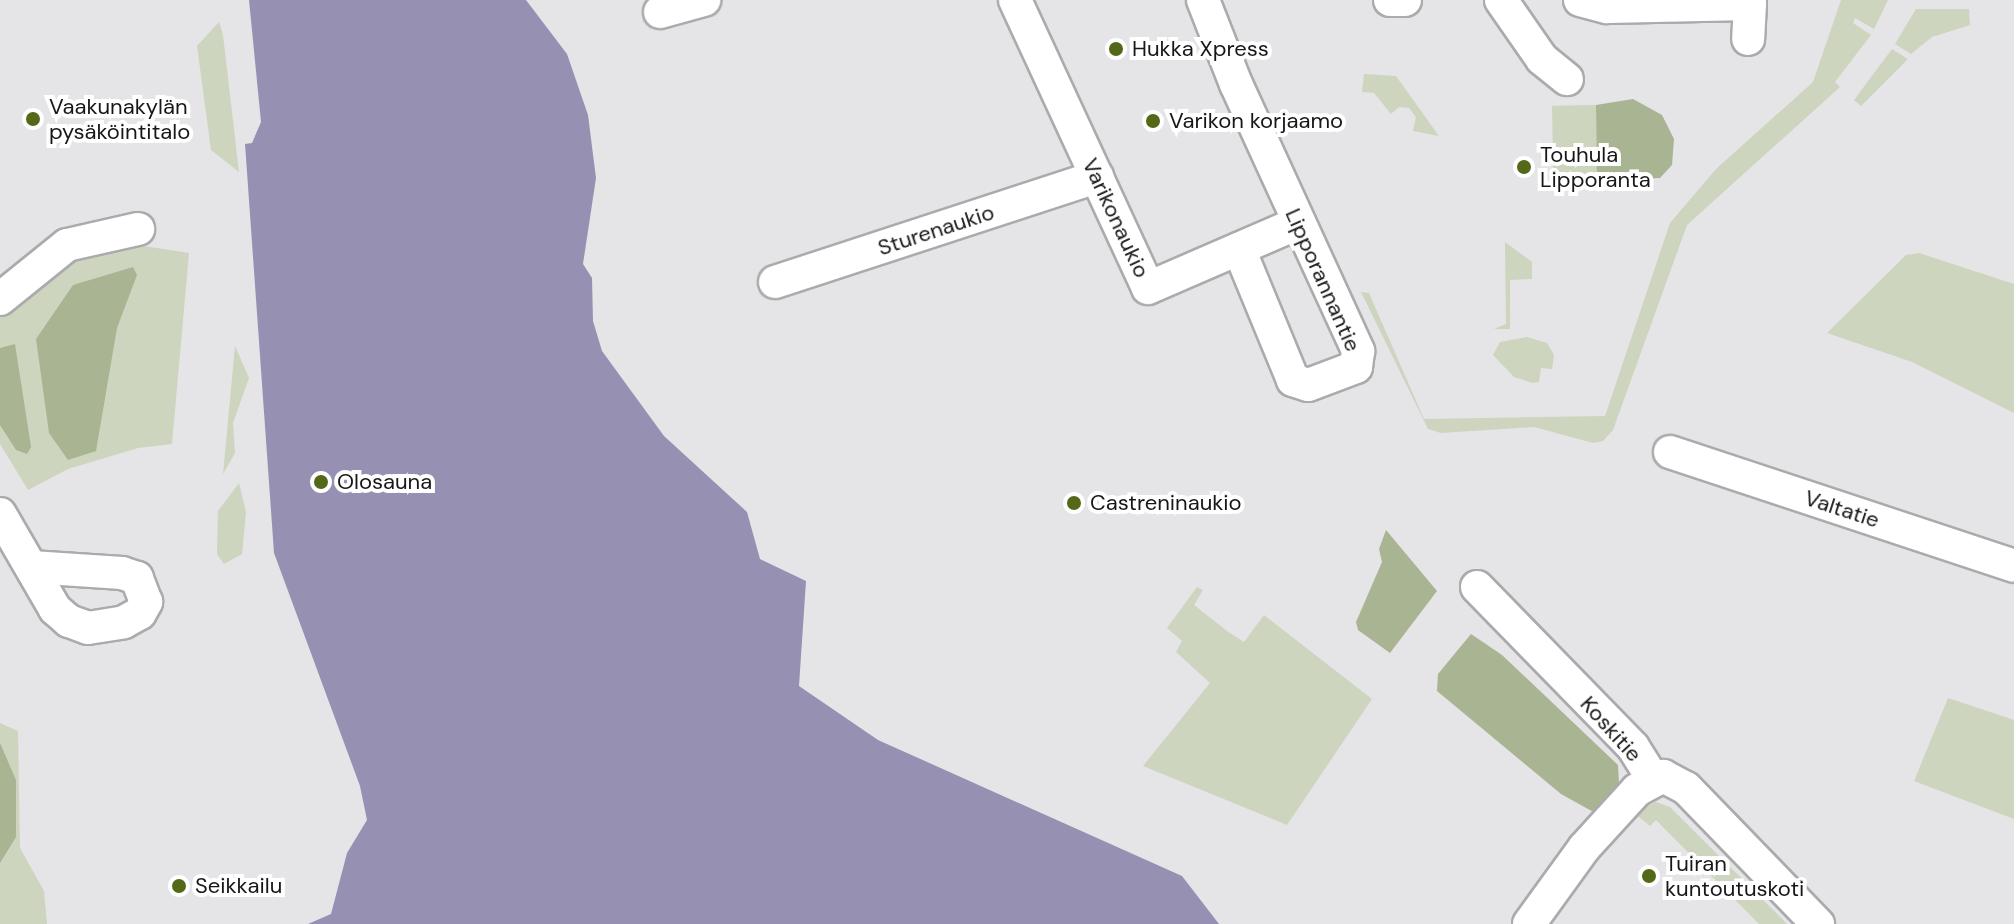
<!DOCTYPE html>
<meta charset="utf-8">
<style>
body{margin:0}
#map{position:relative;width:2014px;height:924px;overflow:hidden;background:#e5e4e7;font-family:"DM Sans",sans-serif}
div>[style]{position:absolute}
.green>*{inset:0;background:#cdd5bf;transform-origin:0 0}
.forest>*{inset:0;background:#a8b492}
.water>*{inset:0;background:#9691b2}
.roads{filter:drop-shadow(2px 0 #ababae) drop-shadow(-2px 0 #ababae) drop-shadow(0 2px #ababae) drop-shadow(0 -2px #ababae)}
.minor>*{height:32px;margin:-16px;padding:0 16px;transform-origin:16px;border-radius:16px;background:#fff}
.dots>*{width:22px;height:22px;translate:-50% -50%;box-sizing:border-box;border:4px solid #fff;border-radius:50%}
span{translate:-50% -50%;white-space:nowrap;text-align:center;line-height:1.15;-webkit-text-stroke:8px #fff;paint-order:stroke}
.poi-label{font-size:22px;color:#171718}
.left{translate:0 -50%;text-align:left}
.street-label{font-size:22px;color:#171718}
</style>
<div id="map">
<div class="green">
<i style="clip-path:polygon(1841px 0,1888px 0,1874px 29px,1855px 18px,1853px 23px,1871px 35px,1835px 82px,1840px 87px,1687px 225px,1613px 430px,1603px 441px,1593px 443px,1534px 427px,1441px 433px,1428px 429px,1361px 292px,1369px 293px,1424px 419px,1605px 416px,1670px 223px,1716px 169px,1813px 82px)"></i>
<i style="clip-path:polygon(1916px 9px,1969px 9px,1970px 25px,1932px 37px,1911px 54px,1895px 44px)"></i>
<i style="clip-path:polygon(219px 22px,223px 35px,239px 172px,211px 150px,197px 46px)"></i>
<i style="clip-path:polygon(1892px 49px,1908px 59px,1861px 106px,1854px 100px)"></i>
<i style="clip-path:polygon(1364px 74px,1396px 76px,1439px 136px,1413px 131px,1416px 117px,1409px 108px,1399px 107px,1391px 114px,1374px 93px,1362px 92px)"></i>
<i style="left:1596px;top:105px;width:76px;height:44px;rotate:89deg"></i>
<i style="clip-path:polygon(118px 242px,189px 253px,172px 444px,138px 448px,68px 469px,28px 490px,0 444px,0 312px,55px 263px)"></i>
<i style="clip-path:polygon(1505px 242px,1532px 262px,1532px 279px,1510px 280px,1510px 329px,1494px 329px,1506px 324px)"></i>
<i style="clip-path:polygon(1919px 253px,2014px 284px,2014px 413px,1912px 362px,1827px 333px,1906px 255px)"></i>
<i style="clip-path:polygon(1527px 337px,1547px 343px,1554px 355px,1552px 369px,1541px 368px,1539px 382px,1533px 383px,1514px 377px,1493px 355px,1500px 342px)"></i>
<i style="clip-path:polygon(235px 346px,249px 378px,233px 423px,235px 453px,223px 474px)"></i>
<i style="clip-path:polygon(239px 483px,246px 512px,242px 554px,224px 564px,217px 554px,218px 511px)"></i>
<i style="clip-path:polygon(1197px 587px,1203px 590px,1194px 605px,1227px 631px,1244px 642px,1264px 615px,1372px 699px,1287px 825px,1143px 766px,1210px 683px,1176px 652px,1182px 641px,1167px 628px)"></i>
<i style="clip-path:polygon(1948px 698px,2014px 720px,2014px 819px,1914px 781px)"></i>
<i style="clip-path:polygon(0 723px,18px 731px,20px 848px,44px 891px,47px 924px,0 924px)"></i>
<i style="clip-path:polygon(1656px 802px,1670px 807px,1787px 924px,1759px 924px,1656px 820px,1650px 826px,1634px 813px)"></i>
</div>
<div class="forest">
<i style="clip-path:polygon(1633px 99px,1662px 115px,1674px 139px,1672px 165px,1660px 178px,1597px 181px,1596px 105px)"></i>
<i style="clip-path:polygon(133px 267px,137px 275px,117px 328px,96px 451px,68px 460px,49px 433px,36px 339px,73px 285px)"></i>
<i style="clip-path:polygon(15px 344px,31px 447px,27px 454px,16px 450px,0 425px,0 348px)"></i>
<i style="clip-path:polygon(1386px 530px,1437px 591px,1390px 653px,1358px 630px,1356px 622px,1382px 562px,1379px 549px)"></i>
<i style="clip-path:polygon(1471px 634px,1502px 655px,1618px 765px,1619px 784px,1597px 814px,1561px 794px,1437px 691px,1438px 674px)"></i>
<i style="clip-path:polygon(0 743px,16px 780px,16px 837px,0 863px)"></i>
</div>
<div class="water">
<i style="clip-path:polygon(249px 0,526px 0,567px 54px,588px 115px,596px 178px,583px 264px,592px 278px,593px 321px,602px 351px,664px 436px,747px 512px,760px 559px,806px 581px,799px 686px,878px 740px,1182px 876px,1219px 924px,308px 924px,331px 914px,347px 853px,367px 820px,360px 786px,274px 553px,245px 144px,252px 143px,261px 122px)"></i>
</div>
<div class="roads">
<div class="minor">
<i style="left:1015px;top:0;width:317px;rotate:65.2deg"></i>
<i style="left:1148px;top:288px;width:163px;rotate:-23.4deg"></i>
<i style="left:1203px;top:0;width:90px;rotate:68.6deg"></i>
<i style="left:1236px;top:84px;width:294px;rotate:65.4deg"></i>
<i style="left:1358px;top:351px;width:16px;rotate:97deg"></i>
<i style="left:1356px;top:367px;width:51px;rotate:159.4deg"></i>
<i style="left:1308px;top:385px;width:16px;rotate:-162deg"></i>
<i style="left:1293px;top:380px;width:142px;rotate:-112.4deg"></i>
<i style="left:1390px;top:0;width:15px"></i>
<i style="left:1501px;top:0;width:72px;rotate:55.2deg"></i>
<i style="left:1542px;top:59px;width:32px;rotate:39deg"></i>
<i style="left:1580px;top:0;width:28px;rotate:15deg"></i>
<i style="left:1607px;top:7px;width:143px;rotate:-1.2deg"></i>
<i style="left:1750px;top:4px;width:35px;rotate:93deg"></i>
<i style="left:660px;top:12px;width:46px;rotate:-15.3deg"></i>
<i style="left:775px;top:282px;width:339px;rotate:-18.1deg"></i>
<i style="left:0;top:299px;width:86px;rotate:-38.9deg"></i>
<i style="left:67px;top:245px;width:73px;rotate:-12.7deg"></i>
<i style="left:1670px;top:452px;width:362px;rotate:18.3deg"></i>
<i style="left:0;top:514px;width:110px;rotate:59.9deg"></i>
<i style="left:55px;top:609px;width:18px;rotate:41deg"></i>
<i style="left:69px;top:621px;width:20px;rotate:20deg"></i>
<i style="left:88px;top:628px;width:36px;rotate:-9deg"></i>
<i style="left:124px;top:622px;width:18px;rotate:-29deg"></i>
<i style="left:140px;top:613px;width:13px;rotate:-61deg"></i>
<i style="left:146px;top:602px;width:26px;rotate:-111deg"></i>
<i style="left:137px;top:578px;width:16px;rotate:-162deg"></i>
<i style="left:122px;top:573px;width:91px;rotate:-176.2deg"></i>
<i style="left:1477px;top:587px;width:223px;rotate:45.7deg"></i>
<i style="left:1633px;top:747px;width:36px;rotate:58deg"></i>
<i style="left:1529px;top:924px;width:94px;rotate:-54.1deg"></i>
<i style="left:1584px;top:848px;width:79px;rotate:-47.6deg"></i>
<i style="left:1637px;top:790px;width:30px;rotate:-28deg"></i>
<i style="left:1663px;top:776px;width:26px;rotate:28deg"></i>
<i style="left:1686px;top:788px;width:190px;rotate:45.9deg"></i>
</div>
</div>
<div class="dots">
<i style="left:1116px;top:49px;background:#536917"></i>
<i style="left:33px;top:119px;background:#536917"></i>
<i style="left:1153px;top:121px;background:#536917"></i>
<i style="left:1524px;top:167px;background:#536917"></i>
<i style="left:321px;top:482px;background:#536917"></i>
<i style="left:1074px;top:503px;background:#536917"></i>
<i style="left:1649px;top:876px;background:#536917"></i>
<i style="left:179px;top:886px;background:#536917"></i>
</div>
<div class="poi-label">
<span class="left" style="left:1132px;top:49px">Hukka Xpress</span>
<span class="left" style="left:49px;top:119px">Vaakunakylän<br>pysäköintitalo</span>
<span class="left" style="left:1169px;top:121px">Varikon korjaamo</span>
<span class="left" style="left:1540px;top:167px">Touhula<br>Lipporanta</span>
<span class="left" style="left:337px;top:482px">Olosauna</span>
<span class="left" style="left:1090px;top:503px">Castreninaukio</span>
<span class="left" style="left:1665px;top:876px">Tuiran<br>kuntoutuskoti</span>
<span class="left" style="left:195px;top:886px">Seikkailu</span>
</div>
<div class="street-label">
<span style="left:1116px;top:218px;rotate:65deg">Varikonaukio</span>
<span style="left:936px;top:230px;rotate:-18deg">Sturenaukio</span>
<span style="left:1323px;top:280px;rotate:66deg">Lipporannantie</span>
<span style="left:1842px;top:509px;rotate:18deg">Valtatie</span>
<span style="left:1611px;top:729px;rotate:48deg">Koskitie</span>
</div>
</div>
